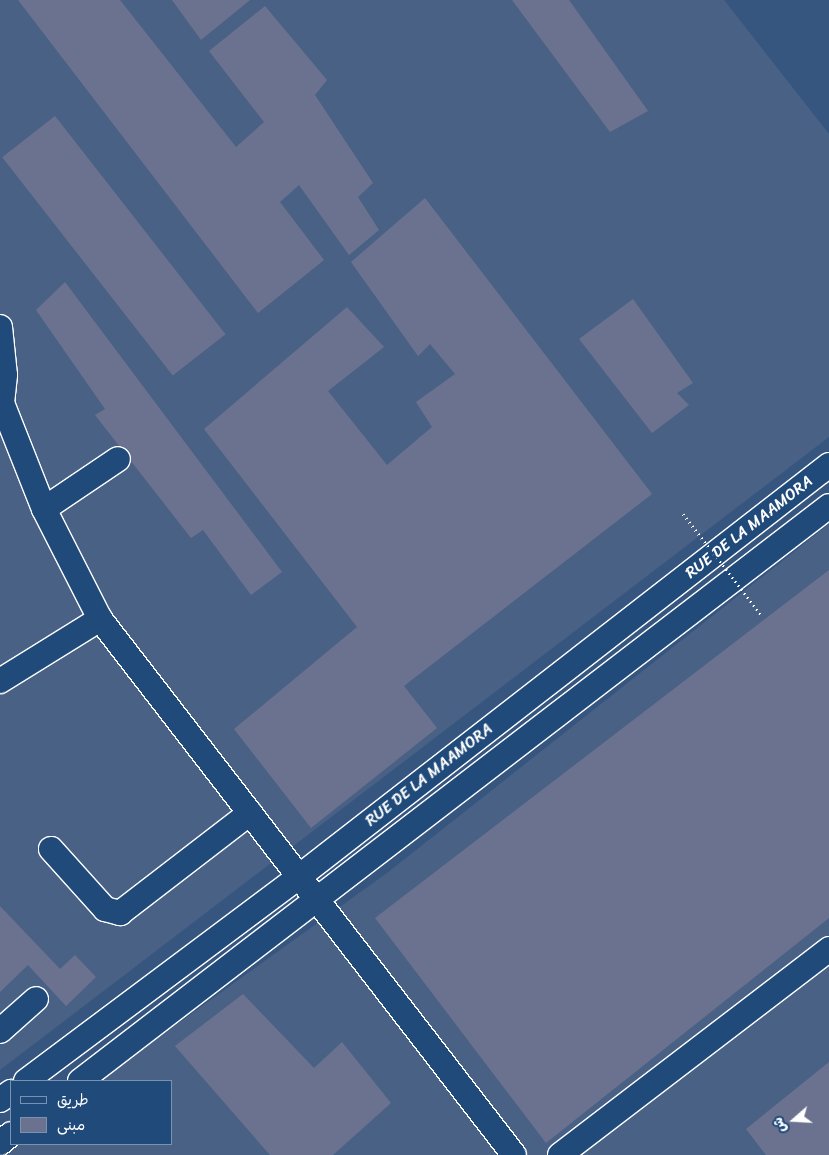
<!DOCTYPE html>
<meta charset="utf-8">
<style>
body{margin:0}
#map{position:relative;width:829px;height:1155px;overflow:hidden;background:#365680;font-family:Sriracha,"Playpen Sans Arabic",sans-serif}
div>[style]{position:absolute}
.built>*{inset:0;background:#4a6186}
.building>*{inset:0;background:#6b728f;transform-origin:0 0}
.roads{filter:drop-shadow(1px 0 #fff) drop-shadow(-1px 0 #fff) drop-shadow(0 1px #fff) drop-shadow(0 -1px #fff)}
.minor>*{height:24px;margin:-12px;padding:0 12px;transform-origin:12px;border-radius:12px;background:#1f4a7a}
.path-bridge>*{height:3px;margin-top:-1.5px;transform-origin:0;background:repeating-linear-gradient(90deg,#fff 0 1px,transparent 0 5px)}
span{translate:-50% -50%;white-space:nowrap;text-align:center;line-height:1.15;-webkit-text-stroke:4px #1f4a7a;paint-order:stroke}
.street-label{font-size:16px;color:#fff}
.legend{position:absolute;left:10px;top:1080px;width:162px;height:65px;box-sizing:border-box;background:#1f4a7a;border:1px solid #7992af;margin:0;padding:6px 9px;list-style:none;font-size:15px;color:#fff}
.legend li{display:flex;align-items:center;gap:10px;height:25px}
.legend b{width:25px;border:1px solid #7992af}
.north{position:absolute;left:769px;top:1095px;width:50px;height:50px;-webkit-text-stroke:4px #1f4a7a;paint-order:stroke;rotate:251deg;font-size:14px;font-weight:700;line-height:20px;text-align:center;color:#fff}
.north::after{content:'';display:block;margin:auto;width:18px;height:22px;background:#fff;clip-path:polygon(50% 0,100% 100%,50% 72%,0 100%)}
</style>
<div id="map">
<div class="built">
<i style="clip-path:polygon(0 0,724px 0,829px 134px,829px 437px,0 1070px)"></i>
<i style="clip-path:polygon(829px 524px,829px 1155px,0 1155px,12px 1144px,171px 1144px,171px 1081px,98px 1081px,387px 873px)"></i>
</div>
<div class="building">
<i style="clip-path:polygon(18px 0,120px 0,236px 147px,264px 122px,209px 51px,265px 6px,327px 80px,315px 95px,373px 183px,358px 197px,379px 230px,349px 255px,299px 185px,280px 202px,324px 260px,258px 313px)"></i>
<i style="clip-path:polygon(172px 0,250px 0,201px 40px)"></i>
<i style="clip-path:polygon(512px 0,569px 0,648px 111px,610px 132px)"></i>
<i style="left:55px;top:116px;width:277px;height:67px;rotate:52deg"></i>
<i style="clip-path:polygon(425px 198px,652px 494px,404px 686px,437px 728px,311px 828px,234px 729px,357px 627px,204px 429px,347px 307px,384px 347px,328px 391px,387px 465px,432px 427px,416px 402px,455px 374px,430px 344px,418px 356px,351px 262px)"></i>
<i style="clip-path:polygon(65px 282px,282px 572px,251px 595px,203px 530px,191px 538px,95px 415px,105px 409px,36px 310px)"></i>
<i style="clip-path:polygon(633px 299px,693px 383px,677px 393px,689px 405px,652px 433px,579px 339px)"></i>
<i style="clip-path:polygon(829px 570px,829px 918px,546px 1143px,375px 918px)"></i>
<i style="clip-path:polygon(0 906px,60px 969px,75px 955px,96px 977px,66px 1006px,28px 965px,0 992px)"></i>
<i style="clip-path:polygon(243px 994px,314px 1068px,342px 1042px,391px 1103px,333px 1155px,270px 1155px,175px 1046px)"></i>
<i style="clip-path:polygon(829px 1062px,829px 1155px,766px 1155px,746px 1129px)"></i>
</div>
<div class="roads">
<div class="minor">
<i style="left:0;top:327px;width:48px;rotate:84.1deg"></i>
<i style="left:5px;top:375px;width:27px;rotate:96deg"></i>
<i style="left:0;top:398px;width:119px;rotate:68.4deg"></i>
<i style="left:44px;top:509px;width:123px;rotate:63deg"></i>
<i style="left:100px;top:619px;width:677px;rotate:52.32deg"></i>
<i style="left:44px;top:509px;width:89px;rotate:-34deg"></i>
<i style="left:0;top:681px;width:118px;rotate:-31.8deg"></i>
<i style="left:51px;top:849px;width:81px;rotate:48deg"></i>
<i style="left:105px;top:909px;width:16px;rotate:15deg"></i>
<i style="left:120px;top:913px;width:164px;rotate:-37.6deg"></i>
<i style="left:0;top:1031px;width:48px;rotate:-41.6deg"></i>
<i style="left:26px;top:1081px;width:342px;rotate:-36.8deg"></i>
<i style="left:300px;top:876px;width:670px;rotate:-37.84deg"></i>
<i style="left:80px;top:1081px;width:944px;rotate:-37.51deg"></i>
<i style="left:0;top:1100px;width:14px;rotate:-36deg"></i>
<i style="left:0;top:1143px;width:14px;rotate:-39deg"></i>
<i style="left:560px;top:1155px;width:339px;rotate:-37.4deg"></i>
</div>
</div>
<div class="path-bridge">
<i style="left:683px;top:514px;width:129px;rotate:52.2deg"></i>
</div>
<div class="street-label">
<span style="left:749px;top:527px;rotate:-38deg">RUE DE LA MAAMORA</span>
<span style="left:429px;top:775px;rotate:-38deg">RUE DE LA MAAMORA</span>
</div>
<ul class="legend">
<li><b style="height:6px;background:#1f4a7a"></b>طريق</li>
<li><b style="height:14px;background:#6b728f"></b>مبنى</li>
</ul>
<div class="north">ش</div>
</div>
